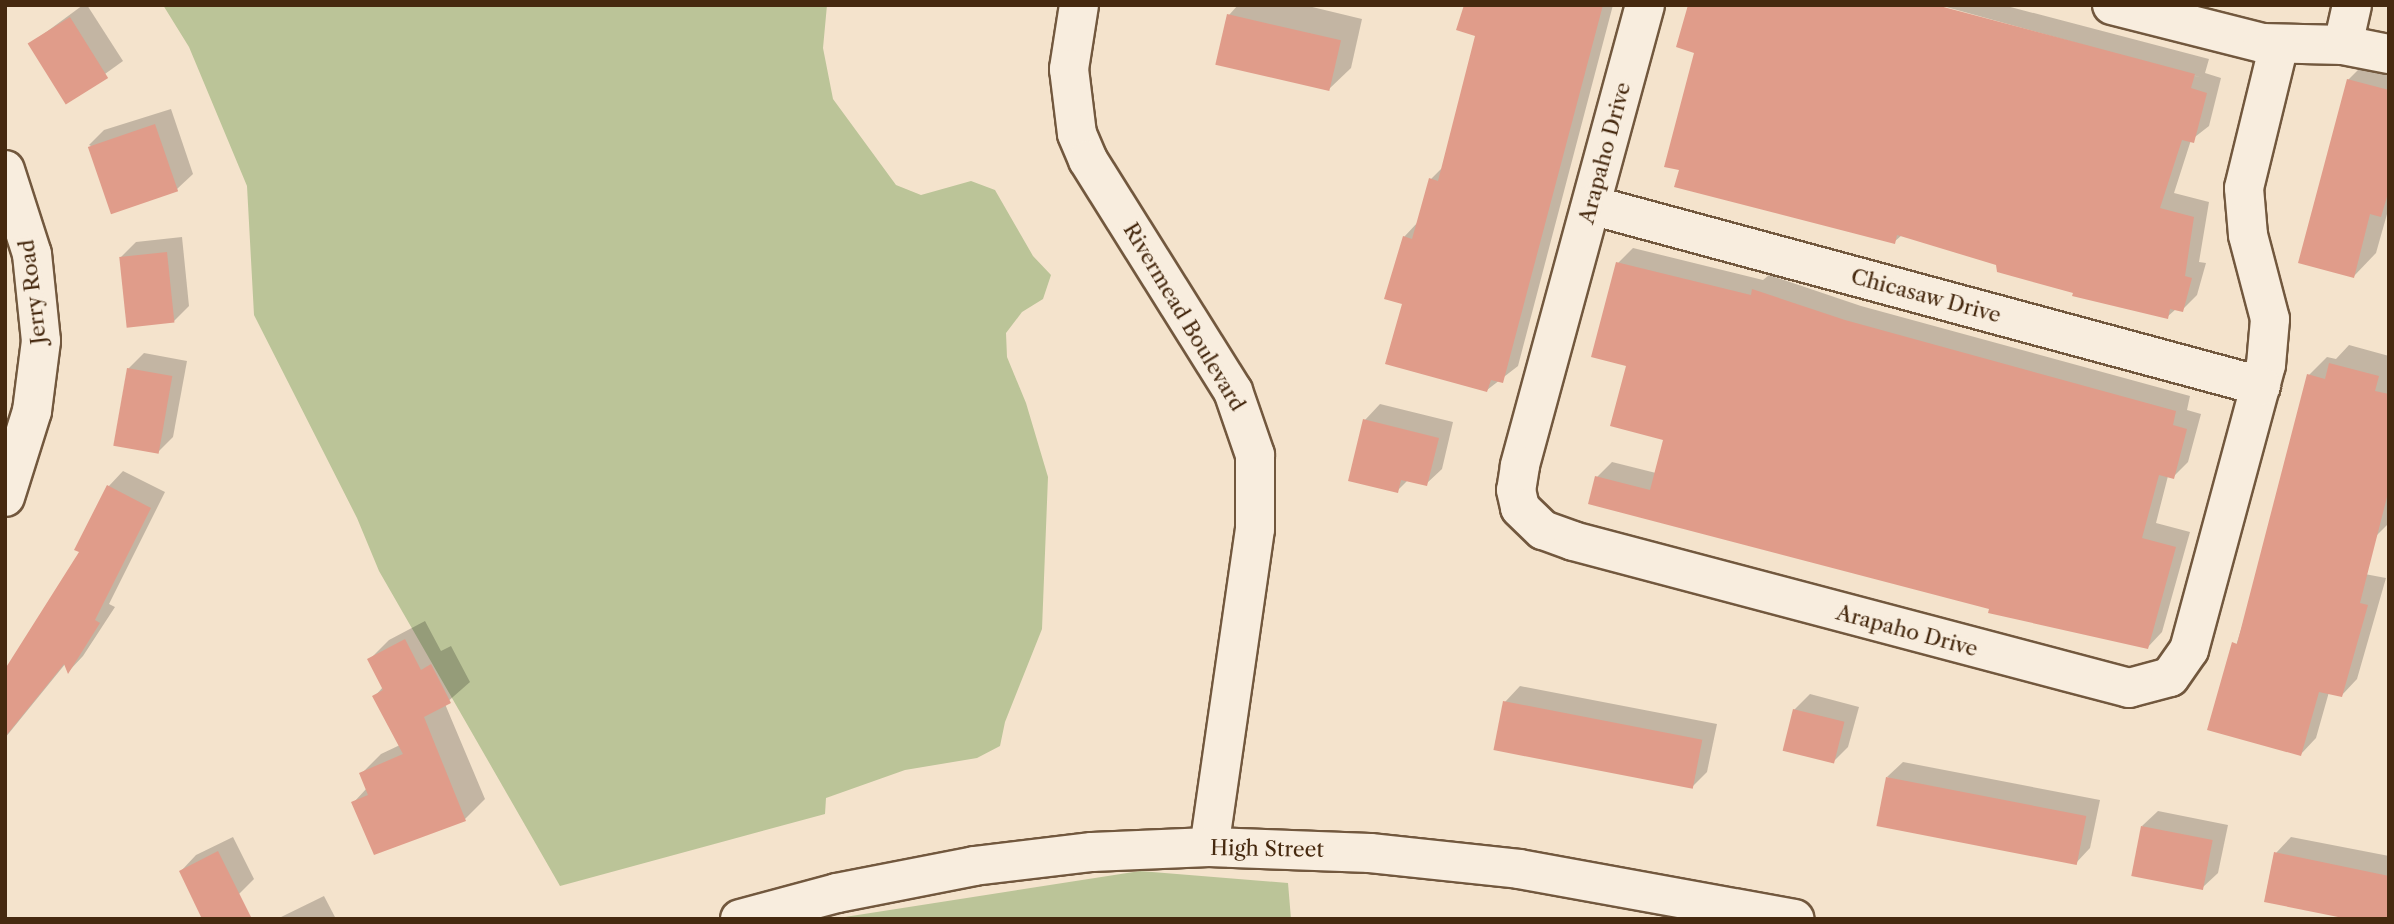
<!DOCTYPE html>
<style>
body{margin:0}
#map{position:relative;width:2394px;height:924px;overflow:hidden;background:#f4e3cc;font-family:"Libre Caslon Text",serif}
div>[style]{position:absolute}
.green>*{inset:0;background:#bbc498}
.shadow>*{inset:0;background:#0003}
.building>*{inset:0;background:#e09c8a;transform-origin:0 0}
.roads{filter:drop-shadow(2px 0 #72583e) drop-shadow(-2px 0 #72583e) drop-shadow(0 2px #72583e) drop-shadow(0 -2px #72583e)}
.street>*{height:38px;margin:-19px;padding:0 19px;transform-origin:19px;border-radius:19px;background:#f8edde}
.secondary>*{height:38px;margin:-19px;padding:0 19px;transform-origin:19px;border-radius:19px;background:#f8edde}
span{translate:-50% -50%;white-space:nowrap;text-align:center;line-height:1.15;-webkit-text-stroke:7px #f8edde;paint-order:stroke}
.street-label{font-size:21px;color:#46290f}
.frame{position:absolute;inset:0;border:7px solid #46290f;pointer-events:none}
</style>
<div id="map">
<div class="green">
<i style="clip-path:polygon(163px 5px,827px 5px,823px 48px,833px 99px,896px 185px,921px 195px,971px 181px,995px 190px,1033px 256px,1051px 275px,1043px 299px,1022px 312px,1006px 333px,1007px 357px,1026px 403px,1048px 477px,1042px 629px,1005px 722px,1000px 746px,977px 758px,905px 770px,826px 798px,825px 814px,560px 886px,379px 571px,357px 518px,254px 315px,247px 186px,189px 47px)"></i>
<i style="clip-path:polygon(1140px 871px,1288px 883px,1291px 919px,832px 919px)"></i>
</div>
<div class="shadow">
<i style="clip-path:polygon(83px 5px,87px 5px,123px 61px,66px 102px,30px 44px)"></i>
<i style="clip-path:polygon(1238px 5px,1304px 5px,1362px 19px,1351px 68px,1328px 90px,1229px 15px)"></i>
<i style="clip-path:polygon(1493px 5px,1613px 5px,1518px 366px,1487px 390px,1404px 303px,1404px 237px,1418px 222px,1431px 179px,1443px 167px)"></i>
<i style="clip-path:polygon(1925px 5px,2203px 78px,1939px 5px,2003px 5px,2209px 59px,2205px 73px,2221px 78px,2209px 126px,2191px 140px,2174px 193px,2209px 202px,2199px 262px,2206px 263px,2197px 295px,2182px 310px,2176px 309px,2167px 317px,1902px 235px,1894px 242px)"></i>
<i style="clip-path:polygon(2371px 57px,2389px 62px,2389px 207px,2376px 253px,2354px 276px,2348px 80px)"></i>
<i style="clip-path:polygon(171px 109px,193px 174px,177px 189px,89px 145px,104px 130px)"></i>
<i style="clip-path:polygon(182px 237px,189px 306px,174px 321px,121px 257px,136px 242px)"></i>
<i style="clip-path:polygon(1633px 248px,1763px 280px,1769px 275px,1861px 306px,2190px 396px,2187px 410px,2201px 414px,2188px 462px,2173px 477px,2168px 476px,2156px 523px,2190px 532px,2162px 632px,2147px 648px,1991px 607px,1597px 477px,1612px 462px,1656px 473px,1665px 439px,1628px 365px,1618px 263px)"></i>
<i style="clip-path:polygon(2349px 345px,2389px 356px,2389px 523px,2374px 538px,2309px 375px,2327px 357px,2336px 359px)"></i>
<i style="clip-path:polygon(144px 353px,187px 361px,173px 437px,158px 452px,128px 369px)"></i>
<i style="clip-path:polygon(1380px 404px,1453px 422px,1442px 469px,1426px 484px,1408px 480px,1397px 491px,1365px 420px)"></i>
<i style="clip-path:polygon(123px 471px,165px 492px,109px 604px,115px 607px,83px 656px,69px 671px,66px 663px,5px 738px,5px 672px,82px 552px,108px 487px)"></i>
<i style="clip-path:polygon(2274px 557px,2386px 578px,2357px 679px,2342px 695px,2329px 692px,2316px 738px,2301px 754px,2210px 729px,2259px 572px)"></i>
<i style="clip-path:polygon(425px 621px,441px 651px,451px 646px,470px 682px,445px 704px,485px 799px,465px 819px,354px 802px,367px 788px,361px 774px,381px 754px,400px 745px,375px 696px,383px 687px,369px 660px,389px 640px)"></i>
<i style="clip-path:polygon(1520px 686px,1717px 724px,1707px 772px,1692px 787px,1505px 702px)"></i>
<i style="clip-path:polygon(1810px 694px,1859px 707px,1848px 747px,1832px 763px,1794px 710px)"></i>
<i style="clip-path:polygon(1903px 762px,2100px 800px,2090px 848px,2075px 864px,1887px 777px)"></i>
<i style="clip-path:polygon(2158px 811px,2228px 825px,2218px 873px,2202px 888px,2142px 826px)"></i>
<i style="clip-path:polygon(233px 837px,254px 879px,239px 894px,181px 871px,196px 855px)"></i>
<i style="clip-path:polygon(2291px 837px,2389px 856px,2389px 919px,2276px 853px)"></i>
<i style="clip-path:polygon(324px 896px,336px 919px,277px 919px)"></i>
</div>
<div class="building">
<i style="clip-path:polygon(1464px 5px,1603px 5px,1503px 383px,1491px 380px,1487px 392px,1385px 364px,1402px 304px,1384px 299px,1403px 236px,1412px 239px,1429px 178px,1438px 181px,1475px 36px,1456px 30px)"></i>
<i style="clip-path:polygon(1688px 5px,1936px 5px,2195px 74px,2191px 88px,2207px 93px,2194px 143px,2182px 140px,2160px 208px,2194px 217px,2185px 276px,2192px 278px,2183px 312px,2170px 309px,2168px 319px,2072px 296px,2073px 293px,1997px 272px,1996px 265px,1897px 235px,1895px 244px,1674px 187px,1679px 170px,1664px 167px,1694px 53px,1676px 47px)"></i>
<i style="left:1227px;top:14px;width:117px;height:52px;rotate:13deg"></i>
<i style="left:70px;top:17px;width:72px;height:50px;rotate:58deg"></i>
<i style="clip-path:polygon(2347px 79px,2389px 90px,2389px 190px,2381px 217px,2370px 214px,2354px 278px,2298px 263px)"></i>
<i style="left:155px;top:124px;width:71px;height:71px;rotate:71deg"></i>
<i style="left:167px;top:252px;width:71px;height:48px;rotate:84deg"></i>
<i style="clip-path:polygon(1616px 262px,1751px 295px,1752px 289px,1845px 320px,2176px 411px,2173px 425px,2187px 429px,2174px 479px,2159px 475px,2142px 538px,2176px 547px,2148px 649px,1988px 613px,1989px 609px,1588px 504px,1595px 476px,1650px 490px,1663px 440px,1610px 426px,1626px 366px,1591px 357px)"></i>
<i style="clip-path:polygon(2329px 363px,2379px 376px,2375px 391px,2389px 394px,2389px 489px,2360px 603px,2368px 605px,2342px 697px,2319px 692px,2301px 756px,2207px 730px,2232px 642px,2237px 644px,2307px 374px,2325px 379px)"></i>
<i style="left:127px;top:368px;width:46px;height:79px;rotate:10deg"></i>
<i style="clip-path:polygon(1363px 419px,1439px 438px,1427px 486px,1401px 480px,1398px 493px,1348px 481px)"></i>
<i style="clip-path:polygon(107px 485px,151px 508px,95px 620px,100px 623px,68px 674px,64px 664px,5px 737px,5px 669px,79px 552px,74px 550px)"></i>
<i style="clip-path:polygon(405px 639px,421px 670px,431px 664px,451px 703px,424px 717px,466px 821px,374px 855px,351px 802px,368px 795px,359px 773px,403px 754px,372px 696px,383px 690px,367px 659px)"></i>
<i style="left:1503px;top:701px;width:203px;height:50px;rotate:11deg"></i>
<i style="left:1793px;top:709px;width:53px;height:43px;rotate:14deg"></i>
<i style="left:1886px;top:777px;width:204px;height:50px;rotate:11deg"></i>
<i style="left:2141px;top:826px;width:73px;height:51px;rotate:11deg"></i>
<i style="clip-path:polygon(218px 851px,252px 919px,202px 919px,179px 871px)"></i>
<i style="clip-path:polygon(2274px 852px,2389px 876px,2389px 919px,2348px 919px,2264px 902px)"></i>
</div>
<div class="roads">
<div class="street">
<i style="left:1079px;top:5px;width:65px;rotate:98.9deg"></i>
<i style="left:1069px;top:69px;width:65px;rotate:83deg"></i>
<i style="left:1077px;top:134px;width:28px;rotate:67deg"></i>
<i style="left:1088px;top:160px;width:273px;rotate:57.9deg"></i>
<i style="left:1233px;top:391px;width:68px;rotate:71deg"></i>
<i style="left:1255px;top:455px;width:74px;rotate:90deg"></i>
<i style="left:1255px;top:529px;width:321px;rotate:98.2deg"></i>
<i style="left:1645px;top:5px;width:478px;rotate:105.2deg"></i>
<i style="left:1520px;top:466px;width:24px;rotate:99deg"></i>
<i style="left:1516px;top:490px;width:18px;rotate:77deg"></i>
<i style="left:1520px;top:508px;width:32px;rotate:44deg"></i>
<i style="left:1543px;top:530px;width:32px;rotate:20deg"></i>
<i style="left:1573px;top:541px;width:575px;rotate:14.81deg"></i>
<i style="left:2129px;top:688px;width:42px;rotate:-15deg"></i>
<i style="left:2170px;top:677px;width:33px;rotate:-55deg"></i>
<i style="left:2189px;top:650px;width:295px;rotate:-74.9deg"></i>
<i style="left:2266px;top:365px;width:46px;rotate:-85deg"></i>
<i style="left:2270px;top:319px;width:87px;rotate:-104.7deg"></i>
<i style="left:2248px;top:235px;width:47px;rotate:-94.9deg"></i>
<i style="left:2244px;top:188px;width:148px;rotate:-76.3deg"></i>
<i style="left:2112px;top:5px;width:155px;rotate:14.2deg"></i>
<i style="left:2262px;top:43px;width:81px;rotate:1.4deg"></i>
<i style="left:2343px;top:45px;width:47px;rotate:11.1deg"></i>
<i style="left:2343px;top:45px;width:41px;rotate:-77.3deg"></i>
<i style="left:5px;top:170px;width:88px;rotate:72.2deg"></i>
<i style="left:32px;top:254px;width:87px;rotate:84.1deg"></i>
<i style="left:41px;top:341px;width:71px;rotate:97.3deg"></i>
<i style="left:32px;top:411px;width:90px;rotate:107.4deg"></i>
<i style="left:1591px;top:205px;width:694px;rotate:15.12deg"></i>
</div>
<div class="secondary">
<i style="left:740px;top:919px;width:100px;rotate:-15deg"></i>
<i style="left:837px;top:893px;width:140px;rotate:-11.1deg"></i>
<i style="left:974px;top:866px;width:119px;rotate:-6.8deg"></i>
<i style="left:1092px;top:852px;width:117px;rotate:-2.4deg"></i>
<i style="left:1209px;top:847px;width:161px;rotate:2.1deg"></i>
<i style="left:1370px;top:853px;width:150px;rotate:6.1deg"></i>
<i style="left:1519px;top:869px;width:280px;rotate:10.3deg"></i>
</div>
</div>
<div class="street-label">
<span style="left:1605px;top:153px;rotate:-75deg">Arapaho Drive</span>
<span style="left:33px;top:292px;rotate:-97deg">Jerry Road</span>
<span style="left:1926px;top:296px;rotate:15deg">Chicasaw Drive</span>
<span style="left:1184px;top:317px;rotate:59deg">Rivermead Boulevard</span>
<span style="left:1907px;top:631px;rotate:15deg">Arapaho Drive</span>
<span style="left:1267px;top:849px;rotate:1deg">High Street</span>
</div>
<div class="frame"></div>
</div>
